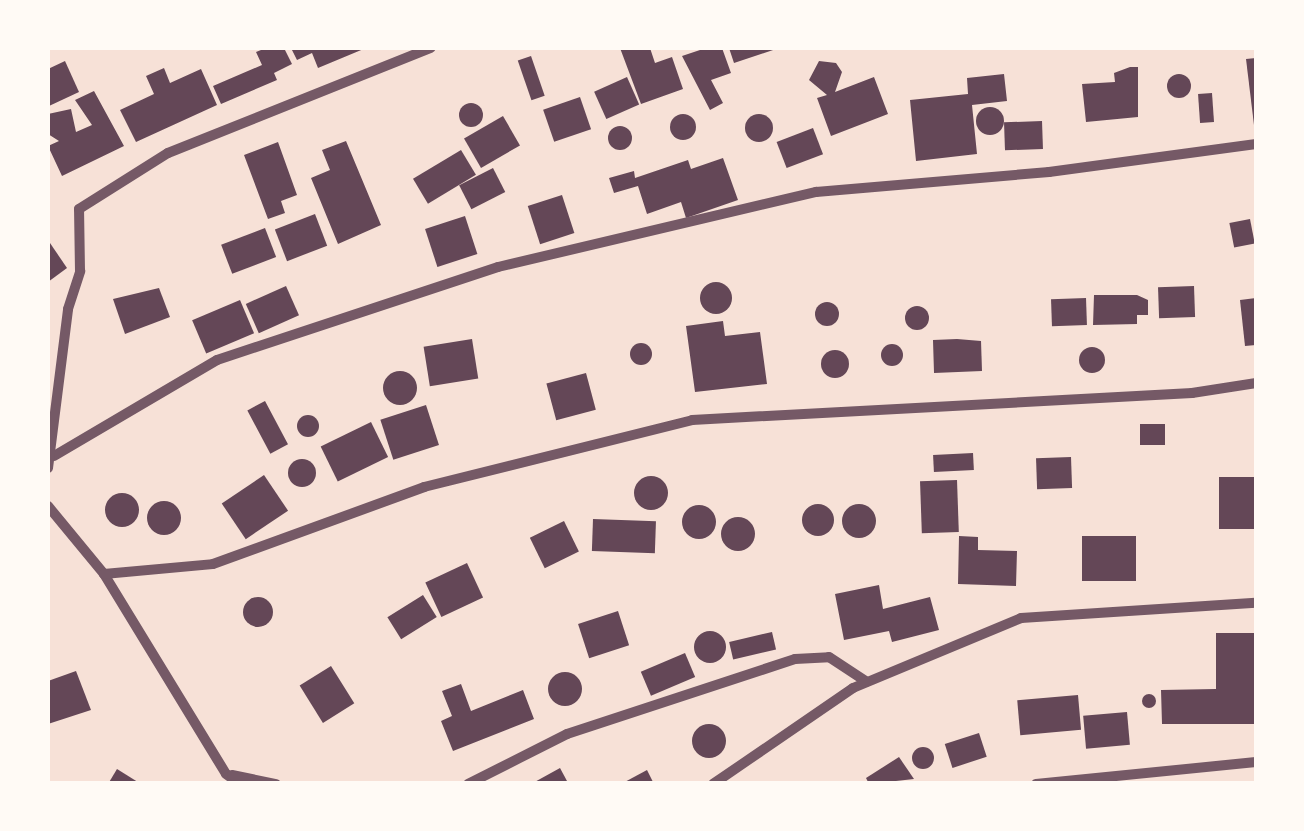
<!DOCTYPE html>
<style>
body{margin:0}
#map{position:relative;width:1304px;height:831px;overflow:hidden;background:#f7e1d7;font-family:"Golos Text",sans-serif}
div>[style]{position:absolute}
.building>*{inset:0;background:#644757;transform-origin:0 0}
.round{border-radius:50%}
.minor>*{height:10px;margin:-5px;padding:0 5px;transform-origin:5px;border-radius:5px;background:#755966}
span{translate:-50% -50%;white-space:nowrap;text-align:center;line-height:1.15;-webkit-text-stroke:10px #fffaf5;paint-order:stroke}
.frame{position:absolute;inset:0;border:50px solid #fffaf5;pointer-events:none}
</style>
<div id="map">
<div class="building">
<i style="clip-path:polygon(266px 48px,284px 48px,292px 64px,274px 73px,277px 80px,221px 104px,213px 86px,262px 65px,256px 52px)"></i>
<i style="clip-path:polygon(291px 48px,366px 48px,318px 68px,312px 53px,297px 60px)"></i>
<i style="clip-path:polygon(620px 48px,650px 48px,655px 63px,672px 57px,683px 89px,641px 104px)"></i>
<i style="clip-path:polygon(706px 48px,722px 48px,731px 73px,711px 80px,723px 103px,710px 110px,682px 56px)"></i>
<i style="clip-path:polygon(729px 48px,779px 48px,734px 63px)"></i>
<i style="left:531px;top:56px;width:42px;height:14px;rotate:71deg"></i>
<i style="clip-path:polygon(1256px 58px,1256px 125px,1254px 125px,1246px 59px)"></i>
<i style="clip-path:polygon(65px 61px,79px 92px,49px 106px,48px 69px)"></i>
<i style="clip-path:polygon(819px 61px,836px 63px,842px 72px,835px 92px,874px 77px,888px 114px,831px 136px,817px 98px,827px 95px,809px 80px)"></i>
<i style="clip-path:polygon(1130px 67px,1138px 67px,1138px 117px,1086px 122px,1082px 84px,1115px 82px,1114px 73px)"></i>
<i style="clip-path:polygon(164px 68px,170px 83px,201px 69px,217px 105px,136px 142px,120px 110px,154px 94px,146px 76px)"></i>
<i style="clip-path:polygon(1004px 74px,1007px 101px,972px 105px,977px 154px,916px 161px,910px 100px,968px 94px,967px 78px)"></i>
<i class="round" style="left:1167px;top:74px;width:24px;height:24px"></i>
<i style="left:627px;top:77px;width:30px;height:36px;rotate:66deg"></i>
<i style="clip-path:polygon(94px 91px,124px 146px,62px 176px,48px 146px,59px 141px,48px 134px,48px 114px,71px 109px,76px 132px,92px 125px,75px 100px)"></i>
<i style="left:1212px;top:93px;width:29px;height:14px;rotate:86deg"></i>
<i style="left:580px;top:97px;width:34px;height:39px;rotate:71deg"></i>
<i class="round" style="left:459px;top:103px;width:24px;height:24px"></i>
<i class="round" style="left:976px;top:107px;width:28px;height:28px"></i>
<i class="round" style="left:670px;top:114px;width:26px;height:26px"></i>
<i class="round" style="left:745px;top:114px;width:28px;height:28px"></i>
<i style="left:503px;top:116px;width:34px;height:45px;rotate:60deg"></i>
<i style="left:1042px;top:121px;width:28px;height:38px;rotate:88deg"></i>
<i class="round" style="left:608px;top:126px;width:24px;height:24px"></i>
<i style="left:813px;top:128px;width:28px;height:39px;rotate:69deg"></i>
<i style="clip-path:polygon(346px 141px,381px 225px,338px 244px,311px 178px,330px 170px,322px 150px)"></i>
<i style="clip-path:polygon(278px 142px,297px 195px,281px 201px,285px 213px,268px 219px,244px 155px)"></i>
<i style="left:461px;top:150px;width:29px;height:56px;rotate:59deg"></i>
<i style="clip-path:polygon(723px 158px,738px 200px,686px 218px,681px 202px,647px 214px,638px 186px,614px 193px,609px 178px,634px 171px,635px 178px,688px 160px,691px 169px)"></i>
<i style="left:493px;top:168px;width:27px;height:38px;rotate:63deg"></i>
<i style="left:562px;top:195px;width:40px;height:36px;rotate:72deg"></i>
<i style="left:315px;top:214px;width:34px;height:43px;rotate:69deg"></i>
<i style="left:465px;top:216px;width:40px;height:42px;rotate:72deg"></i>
<i style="left:1250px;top:219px;width:25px;height:21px;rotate:79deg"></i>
<i style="left:265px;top:228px;width:31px;height:47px;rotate:69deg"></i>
<i style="clip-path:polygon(50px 243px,67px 268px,48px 282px,48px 245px)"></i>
<i class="round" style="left:700px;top:282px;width:32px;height:32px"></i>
<i style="left:286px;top:286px;width:32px;height:44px;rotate:66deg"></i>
<i style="left:1194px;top:286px;width:31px;height:36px;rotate:88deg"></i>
<i style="clip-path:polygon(159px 288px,170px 317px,125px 334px,113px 299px)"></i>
<i style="clip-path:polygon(1094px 295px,1137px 295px,1148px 300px,1148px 315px,1137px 315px,1137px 324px,1093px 325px)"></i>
<i style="left:1086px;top:298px;width:27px;height:35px;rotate:88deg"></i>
<i style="clip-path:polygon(1256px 298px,1256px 345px,1245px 346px,1240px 300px)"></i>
<i style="left:240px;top:300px;width:36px;height:52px;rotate:67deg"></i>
<i class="round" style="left:815px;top:302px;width:24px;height:24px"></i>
<i class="round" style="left:905px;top:306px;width:24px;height:24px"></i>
<i style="clip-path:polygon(723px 321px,725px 336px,760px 332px,767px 384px,695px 392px,686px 326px)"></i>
<i style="left:472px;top:339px;width:40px;height:49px;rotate:81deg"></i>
<i style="clip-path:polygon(957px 339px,981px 341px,982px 371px,934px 373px,933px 340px)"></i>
<i class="round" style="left:630px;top:343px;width:22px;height:22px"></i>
<i class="round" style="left:881px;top:344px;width:22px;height:22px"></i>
<i class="round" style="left:1079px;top:347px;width:26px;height:26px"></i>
<i class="round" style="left:821px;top:350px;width:28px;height:28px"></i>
<i class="round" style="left:383px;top:371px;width:34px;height:34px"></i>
<i style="left:586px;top:373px;width:38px;height:41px;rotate:75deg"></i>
<i style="left:265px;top:401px;width:49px;height:20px;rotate:62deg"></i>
<i style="left:426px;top:405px;width:42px;height:48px;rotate:72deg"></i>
<i class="round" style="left:297px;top:415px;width:22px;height:22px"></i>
<i style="left:371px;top:422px;width:39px;height:56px;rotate:64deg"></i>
<i style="left:1165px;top:424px;width:21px;height:25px;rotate:90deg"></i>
<i style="left:973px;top:453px;width:17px;height:40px;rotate:87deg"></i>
<i style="left:1071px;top:457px;width:31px;height:35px;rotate:88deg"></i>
<i class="round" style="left:288px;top:459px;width:28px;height:28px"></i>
<i style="left:264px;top:475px;width:43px;height:51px;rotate:56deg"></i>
<i class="round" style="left:634px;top:476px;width:34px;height:34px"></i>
<i style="left:1256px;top:477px;width:52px;height:37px;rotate:90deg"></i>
<i style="left:957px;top:480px;width:52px;height:37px;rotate:88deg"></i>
<i class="round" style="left:105px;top:493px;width:34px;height:34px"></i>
<i class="round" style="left:147px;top:501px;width:34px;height:34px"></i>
<i class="round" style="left:842px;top:504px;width:34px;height:34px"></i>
<i class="round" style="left:802px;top:504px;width:32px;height:32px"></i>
<i class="round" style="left:682px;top:505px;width:34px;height:34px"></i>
<i class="round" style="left:721px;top:517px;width:34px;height:34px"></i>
<i style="left:593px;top:519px;width:63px;height:32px;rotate:2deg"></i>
<i style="left:564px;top:521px;width:34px;height:38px;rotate:64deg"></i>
<i style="clip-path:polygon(959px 536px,978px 537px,978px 550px,1017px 551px,1016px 586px,958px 584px)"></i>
<i style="left:1136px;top:536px;width:45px;height:54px;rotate:90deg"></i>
<i style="left:467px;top:563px;width:38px;height:46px;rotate:65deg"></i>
<i style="clip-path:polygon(879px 585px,883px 609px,930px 597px,939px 630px,892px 642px,889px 631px,844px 640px,835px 594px)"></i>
<i style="left:423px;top:595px;width:26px;height:42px;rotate:58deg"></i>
<i class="round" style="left:243px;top:597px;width:30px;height:30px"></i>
<i style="left:618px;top:611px;width:36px;height:42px;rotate:72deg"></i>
<i class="round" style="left:694px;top:631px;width:32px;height:32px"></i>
<i style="left:772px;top:632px;width:18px;height:44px;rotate:77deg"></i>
<i style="clip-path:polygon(1216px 633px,1256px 633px,1256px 724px,1162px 724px,1161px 690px,1216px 689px)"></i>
<i style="left:685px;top:653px;width:26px;height:48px;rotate:67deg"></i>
<i style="left:331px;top:666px;width:44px;height:37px;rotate:58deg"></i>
<i style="clip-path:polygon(76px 671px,91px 710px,48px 724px,48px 681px)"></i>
<i class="round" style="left:548px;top:672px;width:34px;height:34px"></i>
<i style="clip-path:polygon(461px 684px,471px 711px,523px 690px,534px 719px,453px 751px,441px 721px,452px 716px,442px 691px)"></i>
<i class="round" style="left:1142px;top:694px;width:14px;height:14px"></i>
<i style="left:1078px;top:695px;width:35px;height:61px;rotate:85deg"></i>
<i style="left:1127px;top:712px;width:33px;height:44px;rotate:85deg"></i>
<i class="round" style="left:692px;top:724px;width:34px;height:34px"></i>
<i style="left:979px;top:733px;width:25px;height:36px;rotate:72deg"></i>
<i class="round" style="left:912px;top:747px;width:22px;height:22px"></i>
<i style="clip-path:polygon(899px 757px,914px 779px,869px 784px,866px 778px)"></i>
<i style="clip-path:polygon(560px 768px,567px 781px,531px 784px)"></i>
<i style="clip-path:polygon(117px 769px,141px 784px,108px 784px)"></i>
<i style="clip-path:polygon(647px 770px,654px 784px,621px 784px)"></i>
</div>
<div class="minor">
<i style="left:54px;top:456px;width:189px;rotate:-30.5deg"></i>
<i style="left:217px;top:360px;width:296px;rotate:-18.3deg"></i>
<i style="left:498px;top:267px;width:327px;rotate:-13.3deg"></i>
<i style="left:816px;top:192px;width:234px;rotate:-4.9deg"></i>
<i style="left:1049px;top:172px;width:209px;rotate:-7.7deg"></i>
<i style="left:48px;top:468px;width:160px;rotate:-82.8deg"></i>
<i style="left:68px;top:309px;width:40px;rotate:-72deg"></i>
<i style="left:80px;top:271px;width:62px;rotate:-90.9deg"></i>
<i style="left:79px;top:209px;width:105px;rotate:-32.2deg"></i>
<i style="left:168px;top:153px;width:283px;rotate:-21.8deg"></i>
<i style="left:48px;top:506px;width:88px;rotate:50.5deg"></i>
<i style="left:104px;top:574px;width:234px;rotate:58.6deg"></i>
<i style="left:226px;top:774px;width:17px;rotate:36deg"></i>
<i style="left:104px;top:574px;width:109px;rotate:-5.2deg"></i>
<i style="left:213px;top:564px;width:225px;rotate:-20deg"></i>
<i style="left:424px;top:487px;width:276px;rotate:-14deg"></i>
<i style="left:692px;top:420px;width:501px;rotate:-3.09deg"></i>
<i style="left:1192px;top:393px;width:65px;rotate:-8.9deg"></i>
<i style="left:232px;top:775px;width:45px;rotate:11.6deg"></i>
<i style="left:468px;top:784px;width:111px;rotate:-26.8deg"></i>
<i style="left:567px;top:734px;width:240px;rotate:-18.2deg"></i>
<i style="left:795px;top:659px;width:34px;rotate:-3deg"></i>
<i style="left:829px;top:657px;width:45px;rotate:33.3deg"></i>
<i style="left:713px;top:784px;width:170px;rotate:-34.4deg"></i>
<i style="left:853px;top:688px;width:182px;rotate:-22.6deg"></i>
<i style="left:1021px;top:618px;width:235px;rotate:-3.7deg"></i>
<i style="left:1036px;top:784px;width:221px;rotate:-5.7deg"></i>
</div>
<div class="frame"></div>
</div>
